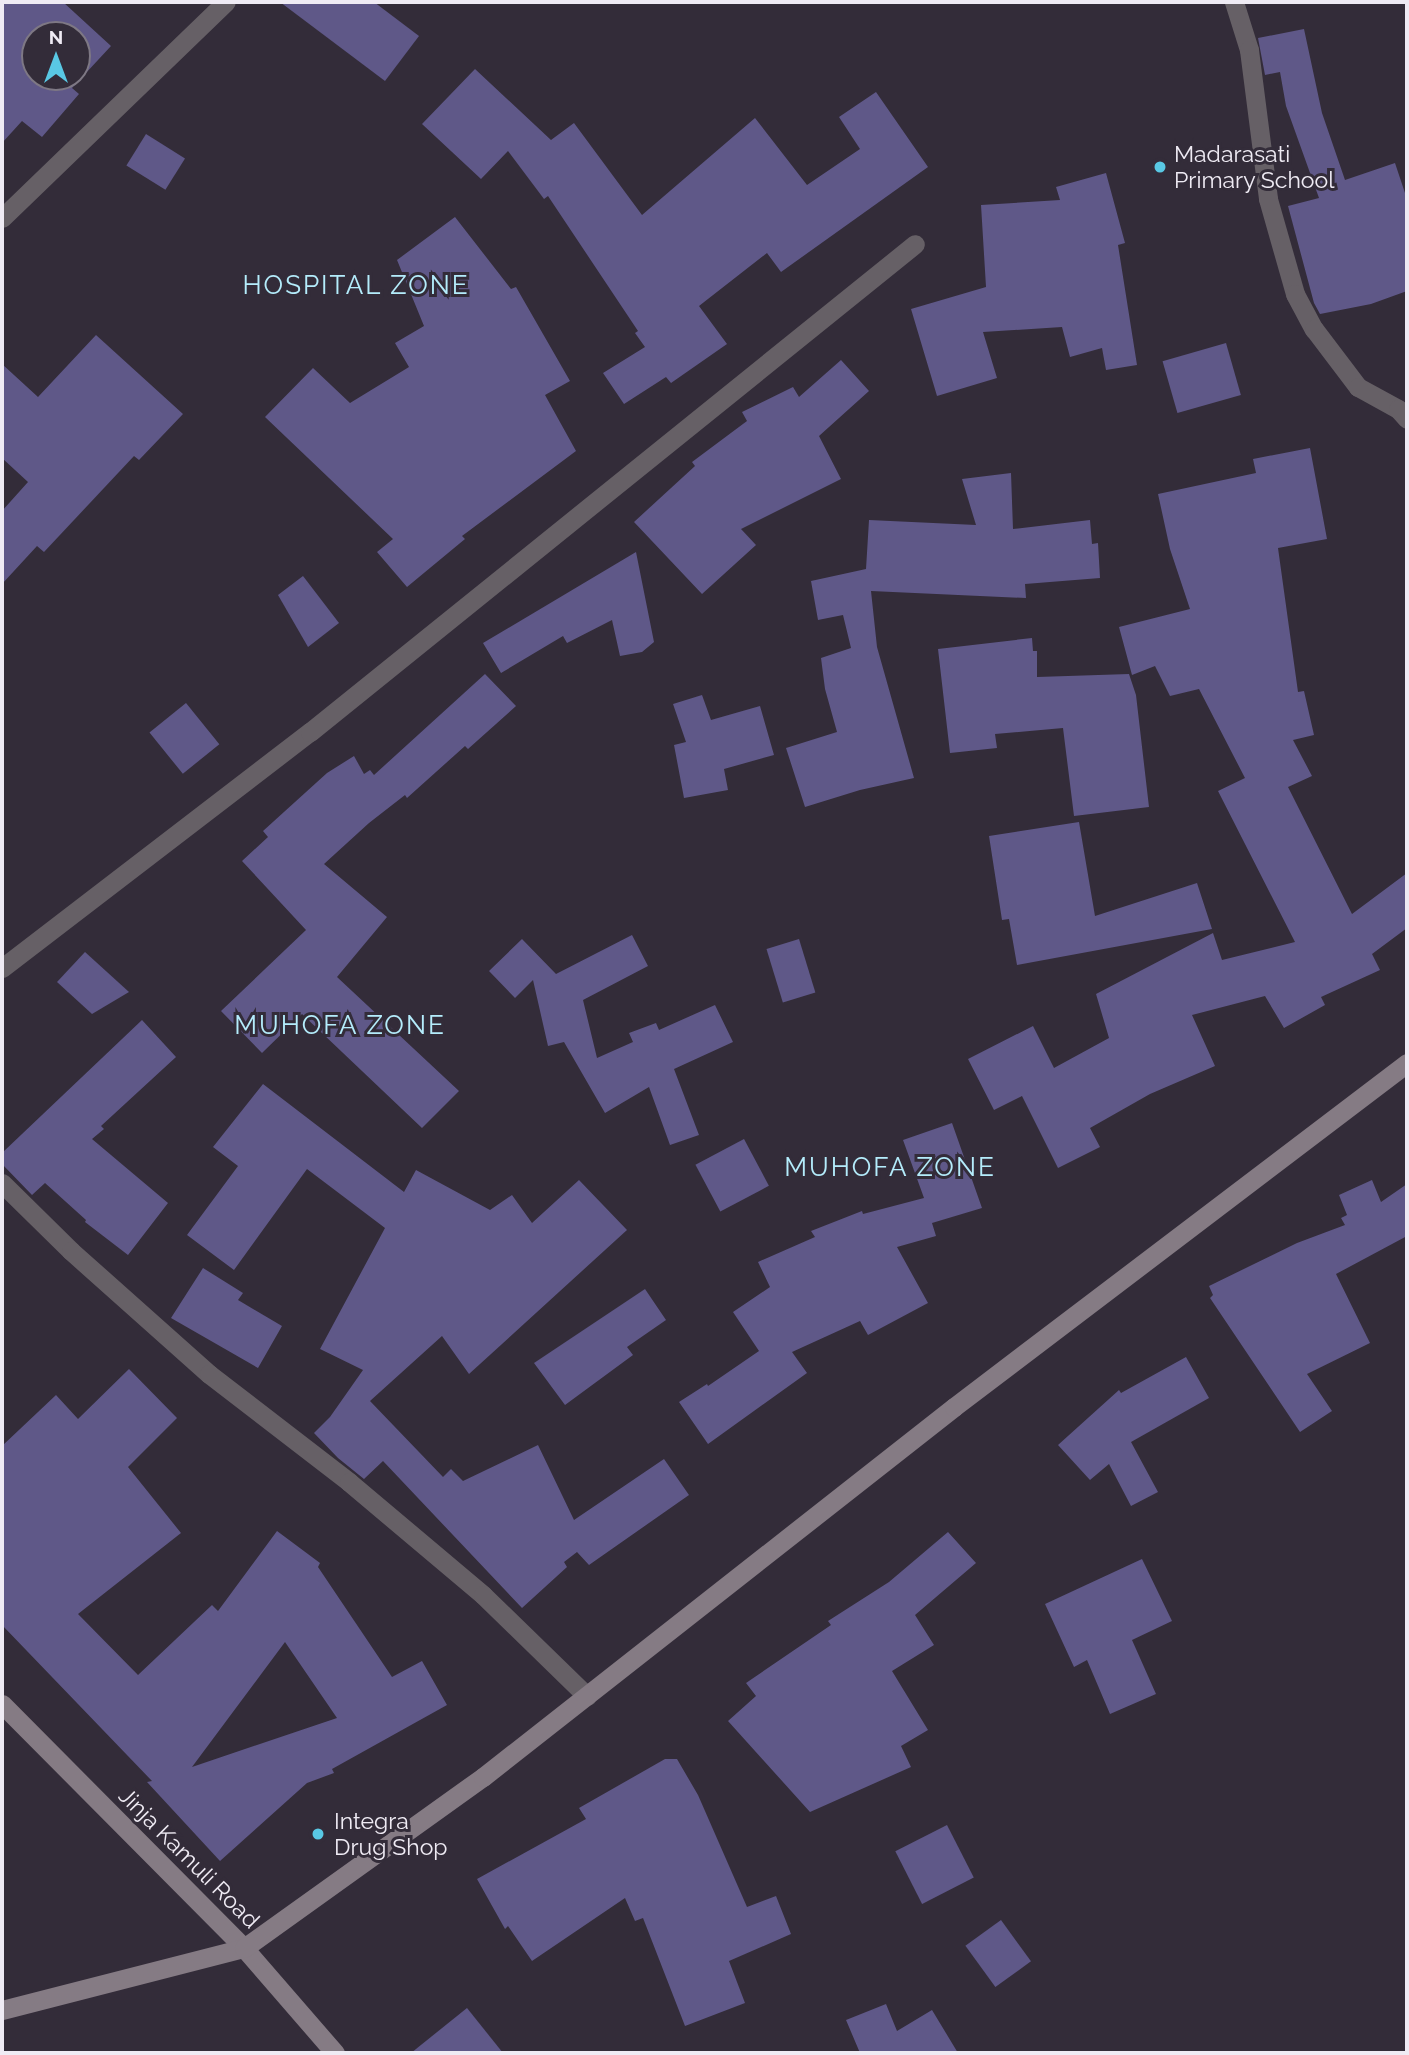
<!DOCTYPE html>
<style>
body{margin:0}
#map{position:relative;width:1409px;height:2055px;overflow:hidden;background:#332c39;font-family:Raleway,sans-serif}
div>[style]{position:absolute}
.building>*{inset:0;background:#5f5888;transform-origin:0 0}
.minor>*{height:19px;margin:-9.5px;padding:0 9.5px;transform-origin:9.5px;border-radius:9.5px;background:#666066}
.secondary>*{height:19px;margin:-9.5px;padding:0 9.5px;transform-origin:9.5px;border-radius:9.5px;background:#857b84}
.dots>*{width:19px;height:19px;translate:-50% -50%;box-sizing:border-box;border:4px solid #332c39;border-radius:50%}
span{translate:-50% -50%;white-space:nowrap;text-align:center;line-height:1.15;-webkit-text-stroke:6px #332c39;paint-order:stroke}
.poi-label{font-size:23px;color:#efebf4}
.left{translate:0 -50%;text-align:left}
.street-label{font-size:23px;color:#efebf4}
.quarter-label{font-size:26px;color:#b4ecfb;letter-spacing:2px}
.frame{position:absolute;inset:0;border:4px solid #efebf4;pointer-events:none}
.north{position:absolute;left:21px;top:21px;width:70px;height:70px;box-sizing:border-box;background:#332c39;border:2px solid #7e7884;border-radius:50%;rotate:0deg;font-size:19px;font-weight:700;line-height:28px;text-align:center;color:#efebf4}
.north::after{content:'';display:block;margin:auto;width:24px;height:32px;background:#59c8e4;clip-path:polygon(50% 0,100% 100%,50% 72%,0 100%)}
</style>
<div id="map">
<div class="building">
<i style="clip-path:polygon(evenodd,2px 2px,63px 2px,111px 46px,72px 88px,79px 94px,42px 137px,22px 121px,2px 143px,2px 2px,35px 35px,77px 35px,77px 77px,35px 77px,35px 35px)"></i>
<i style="clip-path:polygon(280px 2px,374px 2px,419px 36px,385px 81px)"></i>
<i style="clip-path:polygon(1304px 29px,1322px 113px,1345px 180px,1395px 163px,1407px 199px,1407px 291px,1371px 304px,1320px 314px,1314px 303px,1288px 206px,1319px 198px,1286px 106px,1280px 72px,1265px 75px,1258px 38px)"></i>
<i style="clip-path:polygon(475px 69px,551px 140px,574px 123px,642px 215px,755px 118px,807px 185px,860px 149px,839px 117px,876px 92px,928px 167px,781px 272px,767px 253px,699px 306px,727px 344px,671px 383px,666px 377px,624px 404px,603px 373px,645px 347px,635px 333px,638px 331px,548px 196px,544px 199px,508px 151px,481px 179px,422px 124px)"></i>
<i style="left:146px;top:134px;width:46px;height:37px;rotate:32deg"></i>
<i style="clip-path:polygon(1106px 173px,1125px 243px,1118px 245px,1137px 365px,1106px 370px,1102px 348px,1070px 357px,1062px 327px,983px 332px,997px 378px,937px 396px,911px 309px,986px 287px,981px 205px,1060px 200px,1056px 187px)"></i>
<i style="clip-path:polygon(455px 217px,511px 289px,516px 287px,570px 381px,545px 395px,576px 451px,462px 536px,465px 539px,407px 587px,377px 552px,393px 539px,265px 417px,313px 368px,350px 403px,409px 367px,395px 343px,424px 326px,397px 260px)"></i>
<i style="clip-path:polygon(96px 335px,183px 414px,139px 460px,134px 456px,44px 552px,37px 546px,2px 584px,2px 511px,28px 482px,2px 458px,2px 364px,38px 397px)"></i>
<i style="left:1226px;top:343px;width:54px;height:66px;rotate:74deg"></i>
<i style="clip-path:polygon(841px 360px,869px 391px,819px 436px,841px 479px,741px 529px,756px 545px,702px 594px,634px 522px,695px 466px,692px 462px,747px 421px,742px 412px,793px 387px,799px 397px)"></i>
<i style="clip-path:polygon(1310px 448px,1327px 539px,1278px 548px,1298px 692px,1304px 691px,1314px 735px,1293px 740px,1312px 776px,1288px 787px,1352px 914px,1407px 873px,1407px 928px,1372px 954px,1380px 970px,1321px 997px,1325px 1005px,1284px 1028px,1265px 996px,1192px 1015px,1215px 1066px,1150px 1094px,1090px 1128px,1100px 1147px,1058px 1168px,1022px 1096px,994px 1110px,968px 1059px,1033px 1026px,1054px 1068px,1109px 1038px,1096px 994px,1213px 933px,1222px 960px,1295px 942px,1218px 791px,1245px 778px,1199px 689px,1170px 696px,1155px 666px,1132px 675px,1119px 627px,1190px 609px,1170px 549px,1158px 494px,1256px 473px,1253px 459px)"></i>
<i style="clip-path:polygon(1011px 473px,1013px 529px,1090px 520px,1092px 544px,1098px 543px,1100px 578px,1025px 584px,1026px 598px,871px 591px,877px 647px,914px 778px,860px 790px,805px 807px,786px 748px,837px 732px,825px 689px,821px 658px,851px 648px,843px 615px,818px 620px,811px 581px,866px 569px,869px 520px,976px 525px,962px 479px)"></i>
<i style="clip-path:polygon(636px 552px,654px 642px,642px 652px,620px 656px,612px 620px,567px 643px,563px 636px,501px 673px,483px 643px)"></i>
<i style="clip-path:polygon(303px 576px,339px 623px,308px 647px,278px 595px)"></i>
<i style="clip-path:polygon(1032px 638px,1033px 651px,1037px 651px,1037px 677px,1129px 674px,1136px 695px,1149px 807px,1074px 816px,1063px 728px,995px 734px,997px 748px,950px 753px,938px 649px)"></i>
<i style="clip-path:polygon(485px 674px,516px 706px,468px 749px,465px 746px,407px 798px,405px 795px,369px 823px,324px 864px,387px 917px,337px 977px,459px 1091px,422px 1128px,302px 1014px,262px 1053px,221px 1011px,306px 930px,242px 861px,268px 837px,263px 831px,327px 773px,354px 756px,364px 774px,370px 770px,374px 775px)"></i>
<i style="clip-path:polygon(702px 695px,711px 720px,760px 706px,774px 755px,724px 769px,728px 790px,684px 798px,674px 745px,686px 742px,673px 704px)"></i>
<i style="left:186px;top:703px;width:53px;height:47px;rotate:51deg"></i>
<i style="clip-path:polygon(1079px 822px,1095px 916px,1197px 883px,1212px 929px,1017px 965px,1009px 919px,1002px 920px,989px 836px)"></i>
<i style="clip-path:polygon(632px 935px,648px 966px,583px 1000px,597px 1058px,633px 1042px,629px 1033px,656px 1023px,659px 1030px,715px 1005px,733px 1042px,674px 1069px,699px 1135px,670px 1145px,649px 1087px,605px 1113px,564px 1042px,548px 1046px,533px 980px,515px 998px,489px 971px,522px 939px,556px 974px)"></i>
<i style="left:799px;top:939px;width:56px;height:34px;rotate:73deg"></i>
<i style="clip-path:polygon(85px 952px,129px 992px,92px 1014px,57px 982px)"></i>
<i style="clip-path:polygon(142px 1020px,176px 1057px,101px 1126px,104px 1129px,92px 1139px,168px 1203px,128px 1255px,85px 1222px,86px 1220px,45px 1183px,32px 1195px,2px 1164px,2px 1153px)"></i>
<i style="clip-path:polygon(263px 1084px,404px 1192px,416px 1170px,490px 1210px,512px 1195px,532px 1223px,579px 1180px,627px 1230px,469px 1374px,442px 1336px,370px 1401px,443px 1477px,451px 1469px,463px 1481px,538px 1445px,574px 1520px,664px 1459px,689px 1495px,589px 1565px,577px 1552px,564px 1562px,567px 1567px,522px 1608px,383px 1461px,364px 1479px,338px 1458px,314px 1433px,330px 1417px,363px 1370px,320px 1349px,385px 1228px,307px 1169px,234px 1270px,187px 1235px,238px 1166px,213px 1147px)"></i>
<i style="clip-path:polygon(952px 1123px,982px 1208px,932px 1223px,936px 1236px,897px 1247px,928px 1303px,868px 1335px,860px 1321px,792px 1352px,807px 1373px,708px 1444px,679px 1402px,707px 1384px,708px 1386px,759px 1351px,733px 1312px,770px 1287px,758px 1262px,815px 1237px,811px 1231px,862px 1211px,863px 1214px,924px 1198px,903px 1140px)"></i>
<i style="left:744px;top:1139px;width:53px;height:55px;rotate:62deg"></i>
<i style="clip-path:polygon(1372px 1180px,1381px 1202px,1407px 1184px,1407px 1236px,1336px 1274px,1370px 1343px,1307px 1374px,1332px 1411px,1300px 1432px,1210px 1298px,1213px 1295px,1209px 1286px,1297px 1243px,1345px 1225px,1341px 1218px,1347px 1215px,1339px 1195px)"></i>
<i style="clip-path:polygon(203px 1268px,243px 1293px,238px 1300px,282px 1326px,258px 1368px,171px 1318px)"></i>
<i style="clip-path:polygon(645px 1289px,666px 1320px,627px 1347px,633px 1355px,565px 1405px,534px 1363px)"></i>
<i style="clip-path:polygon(1186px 1357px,1209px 1398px,1131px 1442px,1158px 1492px,1131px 1506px,1109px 1464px,1090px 1480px,1058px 1445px,1119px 1390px,1121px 1393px)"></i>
<i style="clip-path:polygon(evenodd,129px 1369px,177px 1418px,128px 1467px,181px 1533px,78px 1614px,138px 1675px,212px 1605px,218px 1611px,277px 1531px,320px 1563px,318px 1567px,392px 1677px,422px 1661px,447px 1705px,332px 1769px,334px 1773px,307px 1783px,220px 1861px,147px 1782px,152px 1781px,2px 1625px,2px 1446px,56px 1395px,78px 1419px,129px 1369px,285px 1642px,337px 1718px,192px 1767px,285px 1642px)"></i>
<i style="clip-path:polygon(948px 1532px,976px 1563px,915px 1615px,934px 1645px,892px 1671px,928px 1730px,901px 1746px,911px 1767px,810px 1812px,728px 1721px,756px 1696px,746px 1683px,831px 1625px,828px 1621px,889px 1582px)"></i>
<i style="clip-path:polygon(1142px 1559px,1172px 1621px,1132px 1640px,1156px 1694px,1110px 1714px,1087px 1660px,1074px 1667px,1045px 1604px)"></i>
<i style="clip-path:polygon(665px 1759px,677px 1759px,698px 1795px,747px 1907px,776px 1896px,791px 1934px,729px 1961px,745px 2003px,685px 2026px,643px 1918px,635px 1921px,625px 1898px,532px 1961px,508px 1926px,505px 1929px,477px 1879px,586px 1819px,579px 1808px)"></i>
<i style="left:947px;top:1825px;width:59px;height:58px;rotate:63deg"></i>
<i style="left:1001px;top:1920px;width:51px;height:44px;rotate:54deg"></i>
<i style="clip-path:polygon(886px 2004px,897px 2031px,932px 2010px,958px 2053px,860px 2053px,846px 2020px)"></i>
<i style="clip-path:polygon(467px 2008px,503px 2053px,411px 2053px)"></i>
</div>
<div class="minor">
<i style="left:1234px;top:2px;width:50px;rotate:72.6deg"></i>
<i style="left:1249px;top:50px;width:150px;rotate:82.7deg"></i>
<i style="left:1268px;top:199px;width:99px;rotate:74.1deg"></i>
<i style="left:1295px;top:294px;width:40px;rotate:62deg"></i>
<i style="left:1314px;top:329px;width:73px;rotate:52.8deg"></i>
<i style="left:1358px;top:387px;width:46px;rotate:28.8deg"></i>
<i style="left:1398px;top:409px;width:13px;rotate:48deg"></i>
<i style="left:2px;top:218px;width:311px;rotate:-44deg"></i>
<i style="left:2px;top:968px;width:388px;rotate:-37.5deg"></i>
<i style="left:310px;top:732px;width:777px;rotate:-38.89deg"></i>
<i style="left:2px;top:1183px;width:97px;rotate:44.6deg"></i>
<i style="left:71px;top:1251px;width:185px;rotate:41.7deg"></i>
<i style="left:209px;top:1374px;width:177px;rotate:37.6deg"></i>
<i style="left:349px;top:1482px;width:175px;rotate:40.1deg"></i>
<i style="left:483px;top:1595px;width:145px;rotate:44.2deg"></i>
</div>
<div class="secondary">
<i style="left:2px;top:1704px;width:344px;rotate:45.2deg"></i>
<i style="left:244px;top:1948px;width:139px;rotate:49.1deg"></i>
<i style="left:2px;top:2010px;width:250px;rotate:-14.4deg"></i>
<i style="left:244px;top:1948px;width:294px;rotate:-35.6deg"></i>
<i style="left:483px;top:1777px;width:599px;rotate:-38.15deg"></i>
<i style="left:954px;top:1407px;width:569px;rotate:-37.21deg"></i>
</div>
<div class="dots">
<i style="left:1160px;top:167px;background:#59c8e4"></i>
<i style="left:318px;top:1834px;background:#59c8e4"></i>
</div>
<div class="poi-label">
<span class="left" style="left:1174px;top:167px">Madarasati<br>Primary School</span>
<span class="left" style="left:334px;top:1834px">Integra<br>Drug Shop</span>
</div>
<div class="street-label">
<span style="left:189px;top:1858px;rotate:45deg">Jinja Kamuli Road</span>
</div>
<div class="quarter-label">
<span style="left:356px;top:286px">HOSPITAL ZONE</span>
<span style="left:340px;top:1026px">MUHOFA ZONE</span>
<span style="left:890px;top:1168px">MUHOFA ZONE</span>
</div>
<div class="frame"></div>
<div class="north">N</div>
</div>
